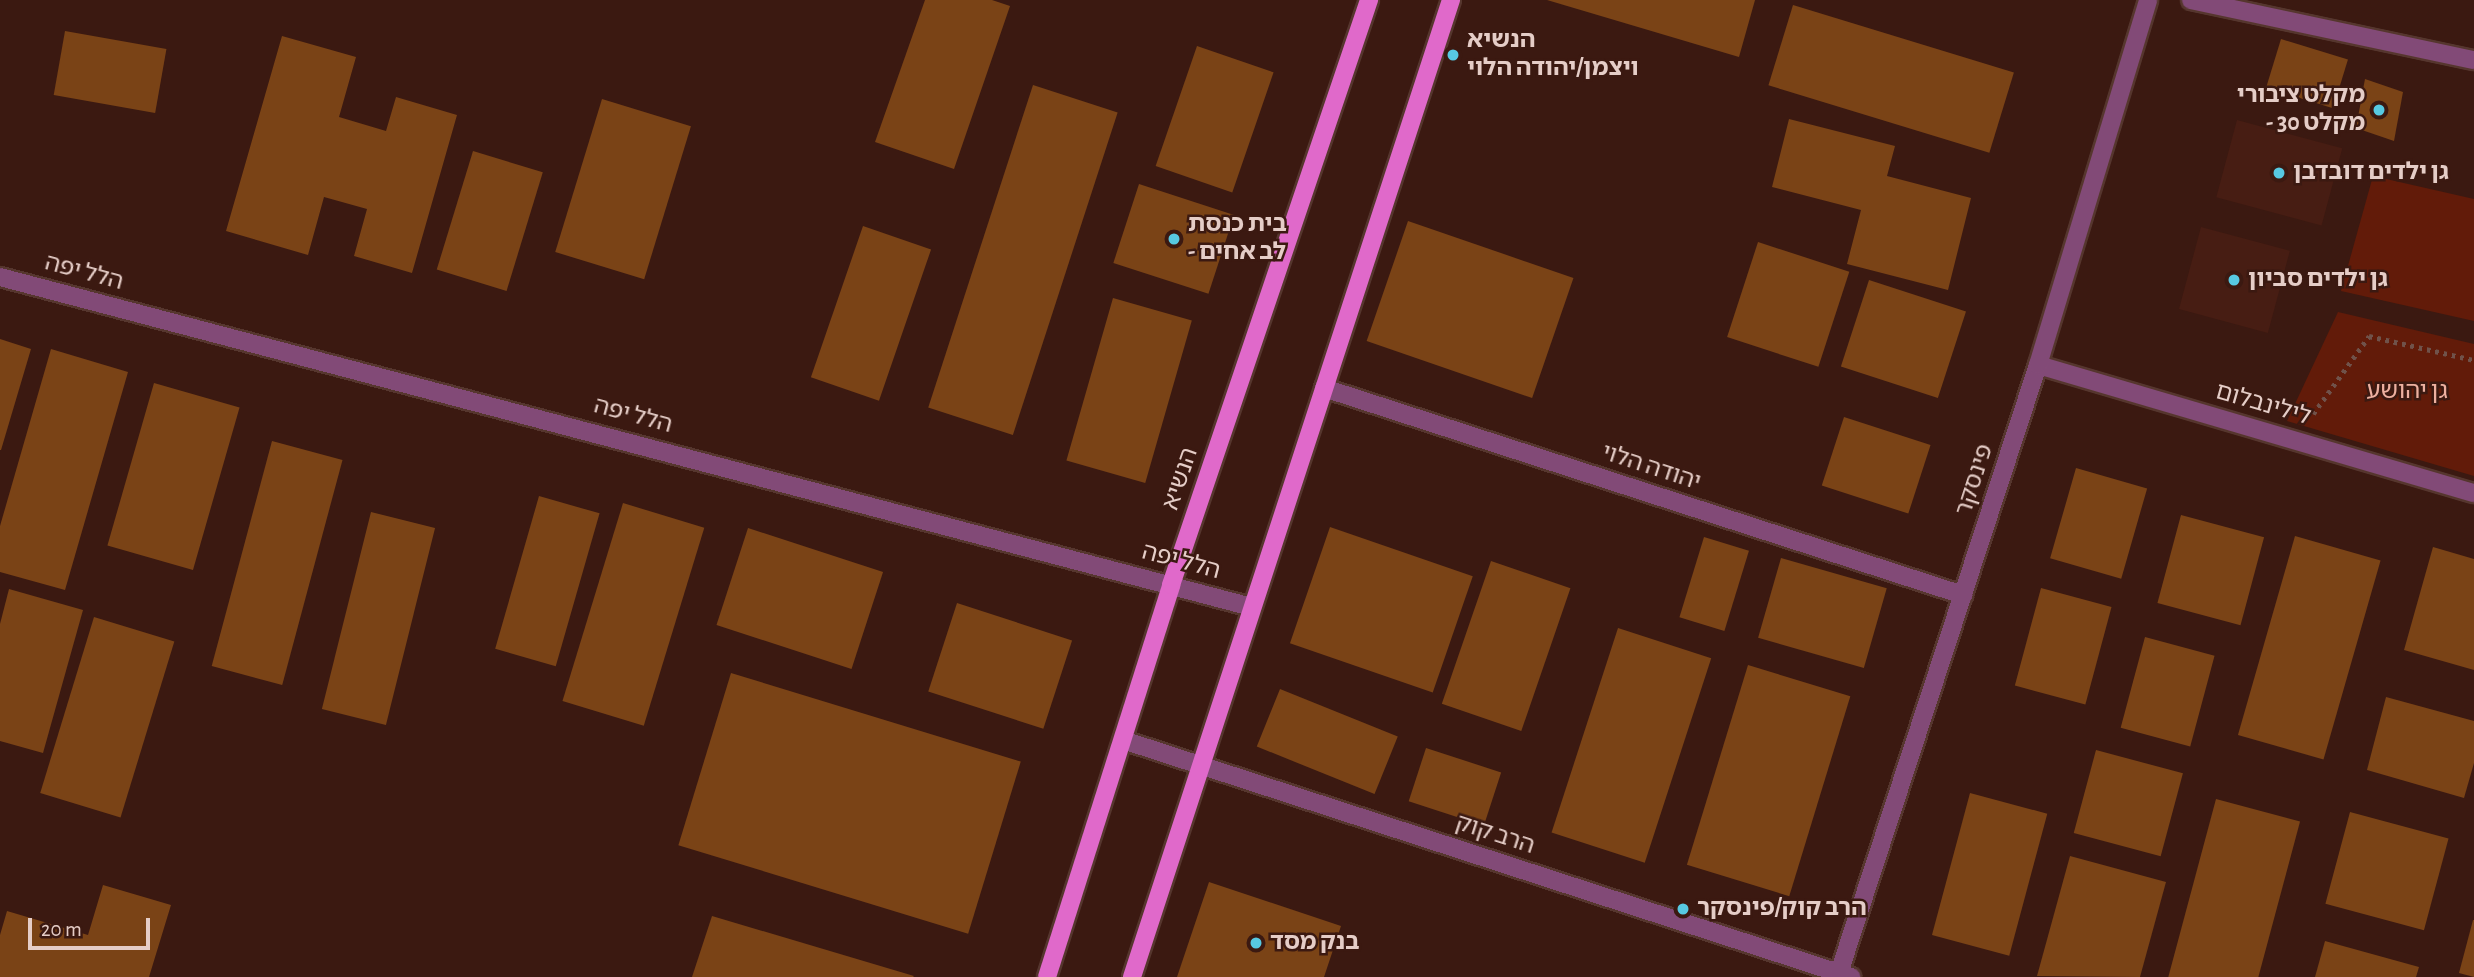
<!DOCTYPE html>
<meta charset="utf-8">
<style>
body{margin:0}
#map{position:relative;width:2474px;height:977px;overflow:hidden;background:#3b1911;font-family:"Alegreya Sans","Noto Sans Hebrew",sans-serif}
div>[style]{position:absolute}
.built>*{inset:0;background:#471d13;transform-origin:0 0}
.green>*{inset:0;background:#621b09}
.building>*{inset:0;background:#7a4316;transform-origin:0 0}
.path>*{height:4.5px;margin-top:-2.25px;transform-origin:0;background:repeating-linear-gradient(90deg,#70524a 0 3.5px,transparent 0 8.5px)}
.roads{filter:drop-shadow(2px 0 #56362e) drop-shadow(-2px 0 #56362e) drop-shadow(0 2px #56362e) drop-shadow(0 -2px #56362e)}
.minor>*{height:18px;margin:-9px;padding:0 9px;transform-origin:9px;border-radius:9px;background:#824a77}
.major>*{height:18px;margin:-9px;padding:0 9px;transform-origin:9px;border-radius:9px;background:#e069ca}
.dots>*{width:19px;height:19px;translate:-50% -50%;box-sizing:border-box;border:4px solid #3b1911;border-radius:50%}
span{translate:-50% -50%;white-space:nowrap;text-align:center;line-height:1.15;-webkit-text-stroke:5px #3b1911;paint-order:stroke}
.poi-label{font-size:24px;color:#e5cdc7;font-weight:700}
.left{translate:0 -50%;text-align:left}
.right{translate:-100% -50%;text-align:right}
.street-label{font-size:24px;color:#e5cdc7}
.park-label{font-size:24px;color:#edb0a0}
.scale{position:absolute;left:28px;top:918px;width:122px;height:32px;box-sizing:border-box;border:4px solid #e5cdc7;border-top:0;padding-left:9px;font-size:21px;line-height:24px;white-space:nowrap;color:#e5cdc7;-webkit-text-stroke:5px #3b1911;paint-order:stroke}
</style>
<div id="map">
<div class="built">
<i style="left:2237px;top:120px;width:109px;height:80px;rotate:15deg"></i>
<i style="left:2201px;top:227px;width:92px;height:85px;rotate:15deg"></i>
</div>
<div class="green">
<i style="clip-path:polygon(2373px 176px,2474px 199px,2474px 321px,2341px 291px)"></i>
<i style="clip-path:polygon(2338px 312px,2474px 344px,2474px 476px,2287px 421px)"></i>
</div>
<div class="building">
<i style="clip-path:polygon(925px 0,992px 0,1010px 6px,954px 169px,875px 142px)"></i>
<i style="clip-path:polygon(1547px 0,1755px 0,1739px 57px)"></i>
<i style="left:1793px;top:5px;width:231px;height:84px;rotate:17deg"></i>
<i style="left:65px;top:31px;width:103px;height:65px;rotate:10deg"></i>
<i style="clip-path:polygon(282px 36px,356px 57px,339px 117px,386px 131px,396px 97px,457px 115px,412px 273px,354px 256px,367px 209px,324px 197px,308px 255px,226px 231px)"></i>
<i style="left:2281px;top:39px;width:70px;height:51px;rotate:17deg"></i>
<i style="left:1197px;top:46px;width:81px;height:127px;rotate:19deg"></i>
<i style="clip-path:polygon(2365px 79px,2403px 92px,2394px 141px,2356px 128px)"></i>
<i style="left:1033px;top:85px;width:89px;height:339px;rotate:18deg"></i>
<i style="left:602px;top:99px;width:93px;height:160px;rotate:17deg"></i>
<i style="clip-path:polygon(1789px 119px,1895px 146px,1887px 176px,1971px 198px,1948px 290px,1847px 264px,1861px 210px,1772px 187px)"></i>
<i style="left:473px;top:151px;width:73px;height:124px;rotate:17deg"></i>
<i style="left:1139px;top:184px;width:100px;height:83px;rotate:18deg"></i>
<i style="left:1408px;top:221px;width:175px;height:127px;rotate:19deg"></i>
<i style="left:863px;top:226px;width:72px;height:160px;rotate:19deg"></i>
<i style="left:1758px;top:242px;width:96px;height:100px;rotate:18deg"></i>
<i style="left:1869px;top:280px;width:102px;height:91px;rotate:18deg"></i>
<i style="left:1113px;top:298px;width:82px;height:169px;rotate:16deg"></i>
<i style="clip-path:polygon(0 339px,31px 349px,1px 450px,0 450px)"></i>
<i style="clip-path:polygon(51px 349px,128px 372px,65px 590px,0 572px,0 526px)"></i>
<i style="left:154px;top:383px;width:89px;height:169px;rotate:16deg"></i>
<i style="left:1844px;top:417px;width:91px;height:72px;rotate:18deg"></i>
<i style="left:272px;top:441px;width:73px;height:233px;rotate:15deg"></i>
<i style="left:2076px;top:468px;width:74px;height:94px;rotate:16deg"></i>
<i style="left:539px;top:496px;width:63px;height:159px;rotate:16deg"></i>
<i style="left:623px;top:503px;width:85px;height:207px;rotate:17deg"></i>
<i style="left:371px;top:512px;width:66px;height:203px;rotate:14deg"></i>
<i style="left:2181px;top:515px;width:86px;height:91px;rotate:15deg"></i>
<i style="left:1330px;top:527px;width:151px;height:123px;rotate:19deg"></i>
<i style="left:748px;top:528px;width:142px;height:102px;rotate:18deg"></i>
<i style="left:2295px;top:536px;width:89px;height:207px;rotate:16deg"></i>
<i style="left:1704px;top:537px;width:47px;height:84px;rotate:17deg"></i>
<i style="clip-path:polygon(2433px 547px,2474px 559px,2474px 670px,2404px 650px)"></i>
<i style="left:1781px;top:558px;width:110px;height:83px;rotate:16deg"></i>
<i style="left:1491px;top:561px;width:84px;height:151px;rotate:19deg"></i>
<i style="left:2041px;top:588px;width:73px;height:101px;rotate:15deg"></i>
<i style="clip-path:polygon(9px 589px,83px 610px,43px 753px,0 741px,0 624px)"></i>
<i style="left:957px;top:603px;width:121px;height:93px;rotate:18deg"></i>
<i style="left:94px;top:617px;width:84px;height:184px;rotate:17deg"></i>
<i style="left:1618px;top:628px;width:98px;height:215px;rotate:18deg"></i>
<i style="left:2145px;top:637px;width:72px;height:94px;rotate:15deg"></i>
<i style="left:1748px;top:665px;width:107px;height:209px;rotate:17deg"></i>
<i style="left:731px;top:673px;width:303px;height:180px;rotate:17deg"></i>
<i style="left:1280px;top:689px;width:127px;height:62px;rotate:22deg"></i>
<i style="clip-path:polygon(2386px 697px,2474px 721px,2474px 763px,2464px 798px,2367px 770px)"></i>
<i style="left:1426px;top:748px;width:79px;height:56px;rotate:18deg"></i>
<i style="left:2096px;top:750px;width:90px;height:86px;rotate:15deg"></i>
<i style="left:1970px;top:793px;width:80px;height:147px;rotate:15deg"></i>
<i style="left:2216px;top:799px;width:87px;height:185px;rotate:15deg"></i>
<i style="left:2350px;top:812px;width:102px;height:95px;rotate:15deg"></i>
<i style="clip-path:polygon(2070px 856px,2166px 882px,2140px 977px,2037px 976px)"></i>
<i style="clip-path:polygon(1209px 882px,1341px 926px,1324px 977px,1177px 977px)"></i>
<i style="clip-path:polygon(103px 885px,171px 905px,149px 977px,0 977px,0 935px,7px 911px,88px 935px)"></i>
<i style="clip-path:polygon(712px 916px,914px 976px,913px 977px,692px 977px)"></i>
<i style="clip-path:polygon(2473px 920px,2474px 920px,2474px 977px,2459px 973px)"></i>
<i style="clip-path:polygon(2325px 941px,2419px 967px,2416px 977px,2315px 977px)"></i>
</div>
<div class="path">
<i style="left:2313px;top:414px;width:96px;rotate:-54.3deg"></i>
<i style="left:2369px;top:336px;width:108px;rotate:12.9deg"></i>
</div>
<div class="roads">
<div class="minor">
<i style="left:2191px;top:0;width:289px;rotate:12deg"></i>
<i style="left:0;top:277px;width:1295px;rotate:14.77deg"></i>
<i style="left:2038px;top:365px;width:454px;rotate:16.4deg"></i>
<i style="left:1324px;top:388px;width:672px;rotate:17.95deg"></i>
<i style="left:1123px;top:740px;width:766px;rotate:18.03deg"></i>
<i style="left:1839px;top:973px;width:640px;rotate:-71.88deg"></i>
<i style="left:2038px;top:365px;width:381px;rotate:-73.2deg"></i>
</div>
<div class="major">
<i style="left:1047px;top:977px;width:411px;rotate:-72.4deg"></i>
<i style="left:1171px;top:585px;width:618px;rotate:-71.3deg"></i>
<i style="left:1132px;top:977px;width:1028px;rotate:-71.92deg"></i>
</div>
</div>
<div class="dots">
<i style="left:1453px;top:55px;background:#57c9e2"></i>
<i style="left:2379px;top:110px;background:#57c9e2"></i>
<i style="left:2279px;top:173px;background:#57c9e2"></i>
<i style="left:1174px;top:239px;background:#57c9e2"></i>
<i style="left:2234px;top:280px;background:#57c9e2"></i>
<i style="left:1683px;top:909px;background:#57c9e2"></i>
<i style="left:1256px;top:943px;background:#57c9e2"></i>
</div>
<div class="poi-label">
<span class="left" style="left:1467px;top:55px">הנשיא<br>ויצמן/יהודה הלוי</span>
<span class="right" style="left:2365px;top:110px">מקלט ציבורי<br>- מקלט 30</span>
<span class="left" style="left:2293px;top:173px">גן ילדים דובדבן</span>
<span class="left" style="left:1188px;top:239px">בית כנסת<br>- לב אחים</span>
<span class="left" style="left:2248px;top:280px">גן ילדים סביון</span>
<span class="left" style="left:1697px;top:909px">הרב קוק/פינסקר</span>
<span class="left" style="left:1270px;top:943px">בנק מסד</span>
</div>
<div class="street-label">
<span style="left:84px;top:273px;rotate:15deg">הלל יפה</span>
<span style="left:2263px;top:405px;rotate:16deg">לילינבלום</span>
<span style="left:633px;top:416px;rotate:15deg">הלל יפה</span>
<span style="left:1651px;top:468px;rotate:18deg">יהודה הלוי</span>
<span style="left:1181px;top:479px;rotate:-71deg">הנשיא</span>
<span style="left:1975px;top:480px;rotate:-72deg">פינסקר</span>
<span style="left:1181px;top:562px;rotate:15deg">הלל יפה</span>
<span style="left:1495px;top:835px;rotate:18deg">הרב קוק</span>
</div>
<div class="park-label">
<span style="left:2407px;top:392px">גן יהושע</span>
</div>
<div class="scale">20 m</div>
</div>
